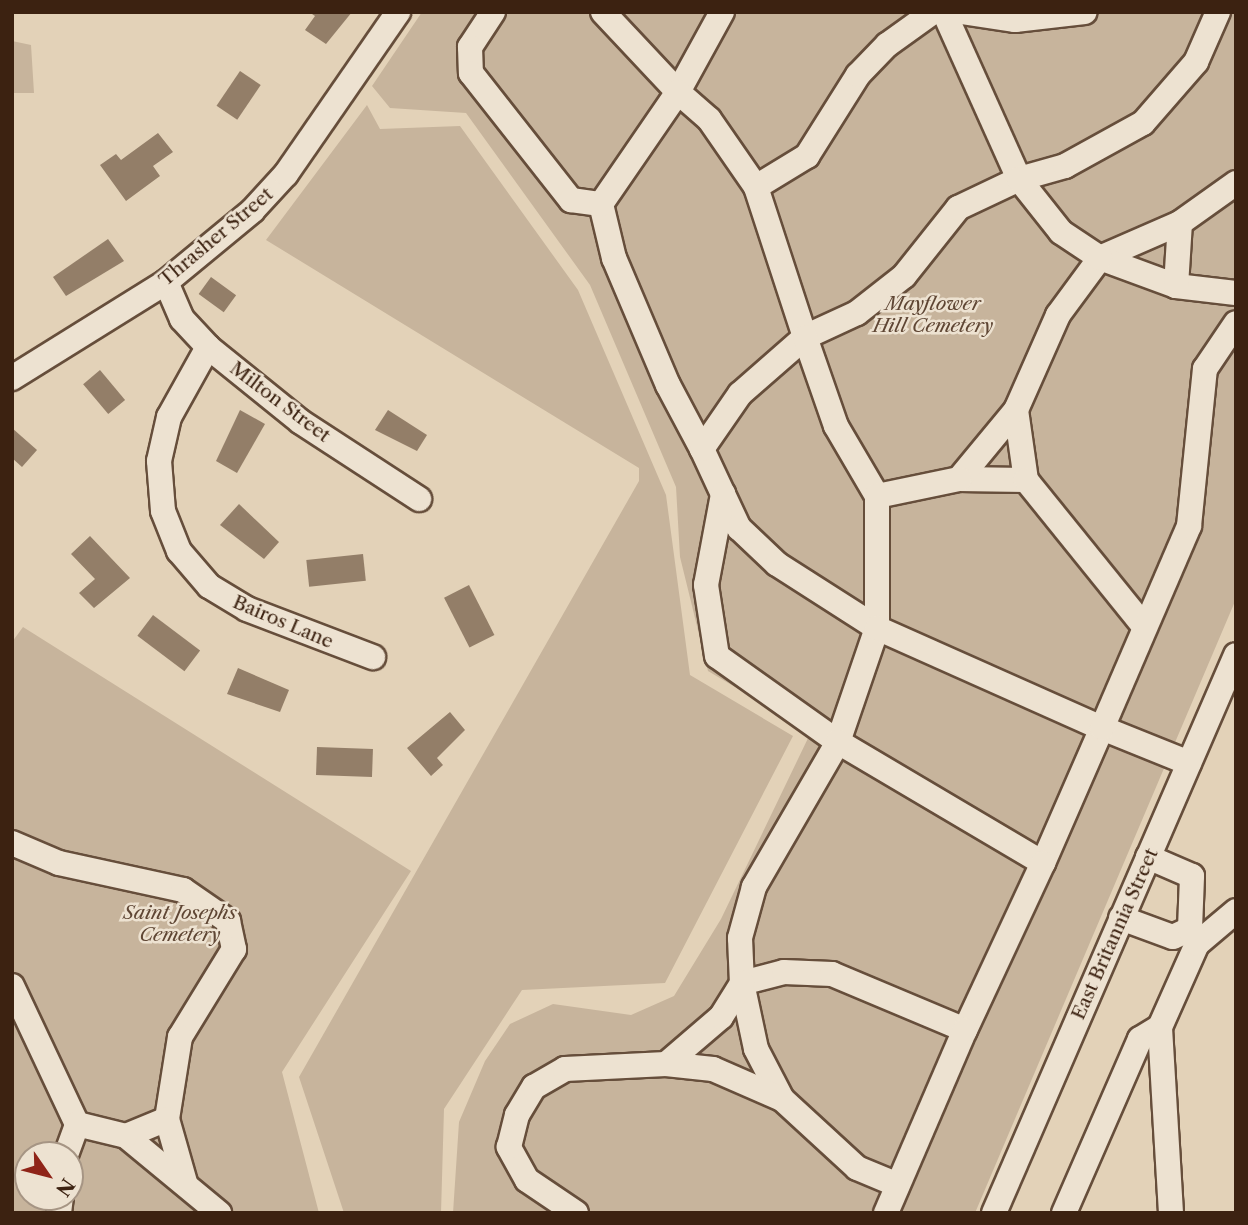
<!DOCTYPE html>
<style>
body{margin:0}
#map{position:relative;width:1248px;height:1225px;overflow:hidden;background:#e3d2b8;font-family:"Libre Caslon Text",serif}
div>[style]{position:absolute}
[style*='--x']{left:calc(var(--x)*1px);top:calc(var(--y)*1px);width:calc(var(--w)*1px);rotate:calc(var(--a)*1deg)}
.green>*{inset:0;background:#c7b49c}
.building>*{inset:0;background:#937e68;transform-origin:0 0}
.roads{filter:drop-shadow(2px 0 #664e3b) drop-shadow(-2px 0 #664e3b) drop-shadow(0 2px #664e3b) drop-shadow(0 -2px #664e3b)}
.minor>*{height:24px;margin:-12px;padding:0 12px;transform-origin:12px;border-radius:12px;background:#ede2d1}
span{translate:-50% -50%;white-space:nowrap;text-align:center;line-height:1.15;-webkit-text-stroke:5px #ede2d1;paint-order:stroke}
.street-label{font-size:19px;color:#3c2211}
.park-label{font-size:19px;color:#5f4634;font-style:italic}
.frame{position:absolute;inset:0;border:14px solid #3c2211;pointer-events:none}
.north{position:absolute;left:14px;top:1141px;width:70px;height:70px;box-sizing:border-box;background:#ede2d1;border:2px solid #a69584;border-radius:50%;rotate:125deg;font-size:19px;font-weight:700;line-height:28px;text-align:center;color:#3c2211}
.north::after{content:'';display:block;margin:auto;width:24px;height:32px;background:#8f2418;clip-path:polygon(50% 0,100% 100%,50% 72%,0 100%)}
</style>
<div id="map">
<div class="green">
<div style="clip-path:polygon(422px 12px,1236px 12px,1236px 599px,975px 1213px,453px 1213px,459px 1122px,485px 1061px,510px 1024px,553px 1004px,631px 1015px,674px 996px,721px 919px,811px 732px,708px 671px,680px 557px,676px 487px,590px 285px,466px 113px,390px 108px,372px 86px)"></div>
<div style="clip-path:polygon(12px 41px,31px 45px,34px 93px,12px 93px)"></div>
<div style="clip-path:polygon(367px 105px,380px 129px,460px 126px,578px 290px,666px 495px,690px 675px,793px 736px,665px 983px,522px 990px,444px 1109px,441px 1213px,344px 1213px,299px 1077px,639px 481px,639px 468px,266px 240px)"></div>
<div style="clip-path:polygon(evenodd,23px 627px,411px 871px,282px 1072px,319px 1213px,12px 1213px,12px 642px,23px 627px,28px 1155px,70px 1155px,70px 1197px,28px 1197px,28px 1155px)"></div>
</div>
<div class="building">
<div style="clip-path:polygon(309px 12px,352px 12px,326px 44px,305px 30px,315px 16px)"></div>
<div style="left:240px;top:71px;width:25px;height:42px;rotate:34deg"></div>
<div style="clip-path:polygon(158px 133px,173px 152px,153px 166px,160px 176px,126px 201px,100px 165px,116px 154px,121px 160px)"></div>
<div style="clip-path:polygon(108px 239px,124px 261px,66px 296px,53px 277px)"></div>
<div style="left:211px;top:277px;width:31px;height:21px;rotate:36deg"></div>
<div style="left:100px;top:370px;width:39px;height:22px;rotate:50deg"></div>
<div style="clip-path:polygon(240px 410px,265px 424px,237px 473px,216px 461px)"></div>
<div style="clip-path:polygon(388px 410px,427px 435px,417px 451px,375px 430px)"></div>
<div style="clip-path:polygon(12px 428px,37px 450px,22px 467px,12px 458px)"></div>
<div style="clip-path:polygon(239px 504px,279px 542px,264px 559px,220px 525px)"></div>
<div style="clip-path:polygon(90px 536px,130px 578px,94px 608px,79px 593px,95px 579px,71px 554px)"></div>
<div style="left:363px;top:554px;width:27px;height:57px;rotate:84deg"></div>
<div style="left:469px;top:585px;width:56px;height:28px;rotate:63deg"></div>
<div style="left:153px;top:615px;width:59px;height:26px;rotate:37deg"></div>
<div style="clip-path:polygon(238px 668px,289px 690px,280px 712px,227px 694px)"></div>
<div style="clip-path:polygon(450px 712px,465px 730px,437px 758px,443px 765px,431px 776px,407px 748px)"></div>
<div style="left:317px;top:747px;width:56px;height:28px;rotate:2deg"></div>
</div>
<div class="roads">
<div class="minor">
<div style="--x:493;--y:12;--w:42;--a:123.3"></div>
<div style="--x:470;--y:47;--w:26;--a:88"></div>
<div style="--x:471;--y:73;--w:162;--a:51.8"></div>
<div style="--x:571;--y:200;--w:30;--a:8"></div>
<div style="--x:601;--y:204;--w:56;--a:76.5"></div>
<div style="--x:614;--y:258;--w:138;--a:67"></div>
<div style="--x:668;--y:385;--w:72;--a:62"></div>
<div style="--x:702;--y:449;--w:50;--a:65"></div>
<div style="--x:723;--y:494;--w:38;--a:65"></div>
<div style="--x:739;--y:528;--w:52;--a:43.5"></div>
<div style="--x:777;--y:564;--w:119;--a:32.6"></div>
<div style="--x:877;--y:628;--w:120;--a:108.9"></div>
<div style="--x:838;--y:742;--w:148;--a:-144.6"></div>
<div style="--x:717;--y:656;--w:72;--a:-98.8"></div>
<div style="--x:706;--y:585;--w:93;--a:-79.4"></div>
<div style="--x:603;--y:12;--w:110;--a:46.8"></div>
<div style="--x:678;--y:92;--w:91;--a:-61.2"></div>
<div style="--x:961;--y:12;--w:55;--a:8.4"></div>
<div style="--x:1015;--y:20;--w:70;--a:-6.5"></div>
<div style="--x:1236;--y:183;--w:69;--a:144.5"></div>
<div style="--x:1180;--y:223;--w:87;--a:156.4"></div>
<div style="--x:1100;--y:258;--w:81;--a:20.2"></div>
<div style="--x:1176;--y:286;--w:60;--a:6.7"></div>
<div style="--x:756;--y:187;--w:60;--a:-31.3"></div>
<div style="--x:807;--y:156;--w:96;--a:-57.8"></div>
<div style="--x:858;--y:75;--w:42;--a:-46"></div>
<div style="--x:887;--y:45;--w:57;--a:-35.7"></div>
<div style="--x:601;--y:204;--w:136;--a:-55.5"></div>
<div style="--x:678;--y:92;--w:41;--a:41.1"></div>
<div style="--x:709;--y:119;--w:83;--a:55.3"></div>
<div style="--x:756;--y:187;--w:158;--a:71.9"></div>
<div style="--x:805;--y:337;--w:57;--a:-24.8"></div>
<div style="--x:857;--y:313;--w:60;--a:-38.2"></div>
<div style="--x:904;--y:276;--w:87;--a:-51.5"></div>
<div style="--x:958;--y:208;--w:68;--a:-25.4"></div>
<div style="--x:1019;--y:179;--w:183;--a:-114.2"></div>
<div style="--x:166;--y:282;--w:40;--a:66.6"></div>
<div style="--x:182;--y:319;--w:38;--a:47"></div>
<div style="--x:208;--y:347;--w:119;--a:38.9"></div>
<div style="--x:301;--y:422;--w:141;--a:33.1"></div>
<div style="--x:1176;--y:286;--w:63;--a:-86.4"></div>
<div style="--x:208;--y:347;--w:80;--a:119.1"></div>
<div style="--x:169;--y:417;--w:45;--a:102.8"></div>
<div style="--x:159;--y:461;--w:50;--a:85.4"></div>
<div style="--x:163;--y:511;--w:43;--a:68.2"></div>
<div style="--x:179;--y:551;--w:46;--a:49.4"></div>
<div style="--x:209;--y:586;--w:44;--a:31.2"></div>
<div style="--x:247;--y:609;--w:135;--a:20.9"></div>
<div style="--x:12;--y:378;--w:181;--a:-31.9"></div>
<div style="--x:166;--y:282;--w:112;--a:-39.5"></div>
<div style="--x:252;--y:211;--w:50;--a:-47.4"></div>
<div style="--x:286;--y:174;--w:197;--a:-55.3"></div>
<div style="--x:1016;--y:410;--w:71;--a:81.9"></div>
<div style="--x:1026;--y:480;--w:67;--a:-179.1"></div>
<div style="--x:959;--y:479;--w:89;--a:-50.4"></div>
<div style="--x:1016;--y:410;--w:104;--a:-66.1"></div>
<div style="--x:1058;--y:315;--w:71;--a:-53.6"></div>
<div style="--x:1100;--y:258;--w:47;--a:-146.3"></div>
<div style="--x:1061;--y:232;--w:68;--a:-128.4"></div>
<div style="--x:1019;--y:179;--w:48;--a:-15.8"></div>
<div style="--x:1065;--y:166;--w:89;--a:-28.9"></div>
<div style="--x:1143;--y:123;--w:81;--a:-49"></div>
<div style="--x:1196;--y:62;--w:55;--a:-66.3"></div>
<div style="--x:702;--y:449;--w:67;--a:-55.4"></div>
<div style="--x:740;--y:394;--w:86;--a:-41.2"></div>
<div style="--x:805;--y:337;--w:94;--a:70.8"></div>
<div style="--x:836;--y:426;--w:81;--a:59.6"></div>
<div style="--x:877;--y:496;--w:84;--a:-11.7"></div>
<div style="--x:1026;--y:480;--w:188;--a:51.1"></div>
<div style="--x:877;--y:496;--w:132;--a:90"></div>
<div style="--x:877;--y:628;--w:246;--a:24"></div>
<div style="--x:1102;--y:728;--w:147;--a:113.6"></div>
<div style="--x:1043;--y:863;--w:238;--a:-149.4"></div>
<div style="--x:838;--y:742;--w:168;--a:120.1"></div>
<div style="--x:754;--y:887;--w:53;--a:105.4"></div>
<div style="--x:740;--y:938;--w:45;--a:87.5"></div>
<div style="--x:742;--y:983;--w:43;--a:-14.7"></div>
<div style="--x:784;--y:972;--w:48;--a:2.4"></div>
<div style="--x:832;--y:974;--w:144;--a:22.8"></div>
<div style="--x:965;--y:1030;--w:184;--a:-65"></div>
<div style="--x:1189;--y:763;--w:94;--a:-158.1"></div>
<div style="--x:1102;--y:728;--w:220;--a:-66.7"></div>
<div style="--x:1189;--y:526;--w:158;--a:-84.2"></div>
<div style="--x:1205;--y:369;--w:55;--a:-56"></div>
<div style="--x:12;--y:843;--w:51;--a:23.1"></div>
<div style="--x:59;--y:863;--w:127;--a:12.3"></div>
<div style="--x:183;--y:890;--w:55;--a:34.6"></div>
<div style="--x:228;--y:921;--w:29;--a:78"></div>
<div style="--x:234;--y:949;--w:103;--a:121.5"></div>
<div style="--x:180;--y:1037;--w:83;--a:99"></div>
<div style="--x:167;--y:1119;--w:44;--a:157.5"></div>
<div style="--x:126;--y:1136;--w:121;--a:39.6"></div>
<div style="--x:1121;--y:918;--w:55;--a:20.1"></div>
<div style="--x:1173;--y:937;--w:19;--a:-25"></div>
<div style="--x:1190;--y:929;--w:53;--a:-87.8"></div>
<div style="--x:1192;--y:876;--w:48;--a:-156.6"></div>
<div style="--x:1197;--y:944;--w:51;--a:-40.2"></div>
<div style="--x:742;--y:983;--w:67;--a:78"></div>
<div style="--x:756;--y:1049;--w:56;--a:62.5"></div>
<div style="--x:782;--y:1099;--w:102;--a:42.6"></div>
<div style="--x:857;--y:1168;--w:44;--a:22.5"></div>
<div style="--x:12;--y:986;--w:153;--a:64.8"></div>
<div style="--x:666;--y:1064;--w:47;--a:6.1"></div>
<div style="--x:713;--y:1069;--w:75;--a:23.5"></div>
<div style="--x:167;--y:1119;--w:66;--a:74.1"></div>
<div style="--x:66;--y:1155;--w:33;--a:-70"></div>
<div style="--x:77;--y:1124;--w:50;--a:13.8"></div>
<div style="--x:59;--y:1213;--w:16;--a:-83"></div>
<div style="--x:576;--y:1213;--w:59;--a:-146"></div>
<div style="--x:527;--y:1180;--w:38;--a:-119"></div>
<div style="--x:509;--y:1147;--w:33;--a:-76"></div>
<div style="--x:517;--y:1115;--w:33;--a:-59"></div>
<div style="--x:534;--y:1087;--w:36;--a:-30"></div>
<div style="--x:565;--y:1069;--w:101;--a:-2.8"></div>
<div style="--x:666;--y:1064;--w:72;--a:-40.5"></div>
<div style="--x:721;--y:1017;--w:40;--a:-58"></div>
<div style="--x:886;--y:1213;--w:199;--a:-66.7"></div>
<div style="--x:994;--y:1213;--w:608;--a:-66.55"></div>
<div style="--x:1064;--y:1213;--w:190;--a:-66.4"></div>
<div style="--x:1140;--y:1039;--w:23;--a:-31"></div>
<div style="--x:1171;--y:1213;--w:186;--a:-93.4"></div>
<div style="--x:1160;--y:1027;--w:91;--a:-66"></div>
<div style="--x:1197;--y:944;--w:17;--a:-115"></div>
</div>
</div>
<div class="street-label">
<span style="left:216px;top:237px;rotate:-40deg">Thrasher Street</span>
<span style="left:280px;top:402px;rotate:37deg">Milton Street</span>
<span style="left:283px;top:622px;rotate:23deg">Bairos Lane</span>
<span style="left:1115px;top:934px;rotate:-66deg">East Britannia Street</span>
</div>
<div class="park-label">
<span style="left:933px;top:315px">Mayflower<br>Hill Cemetery</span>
<span style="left:180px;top:924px">Saint Josephs<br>Cemetery</span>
</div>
<div class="frame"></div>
<div class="north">N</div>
</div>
